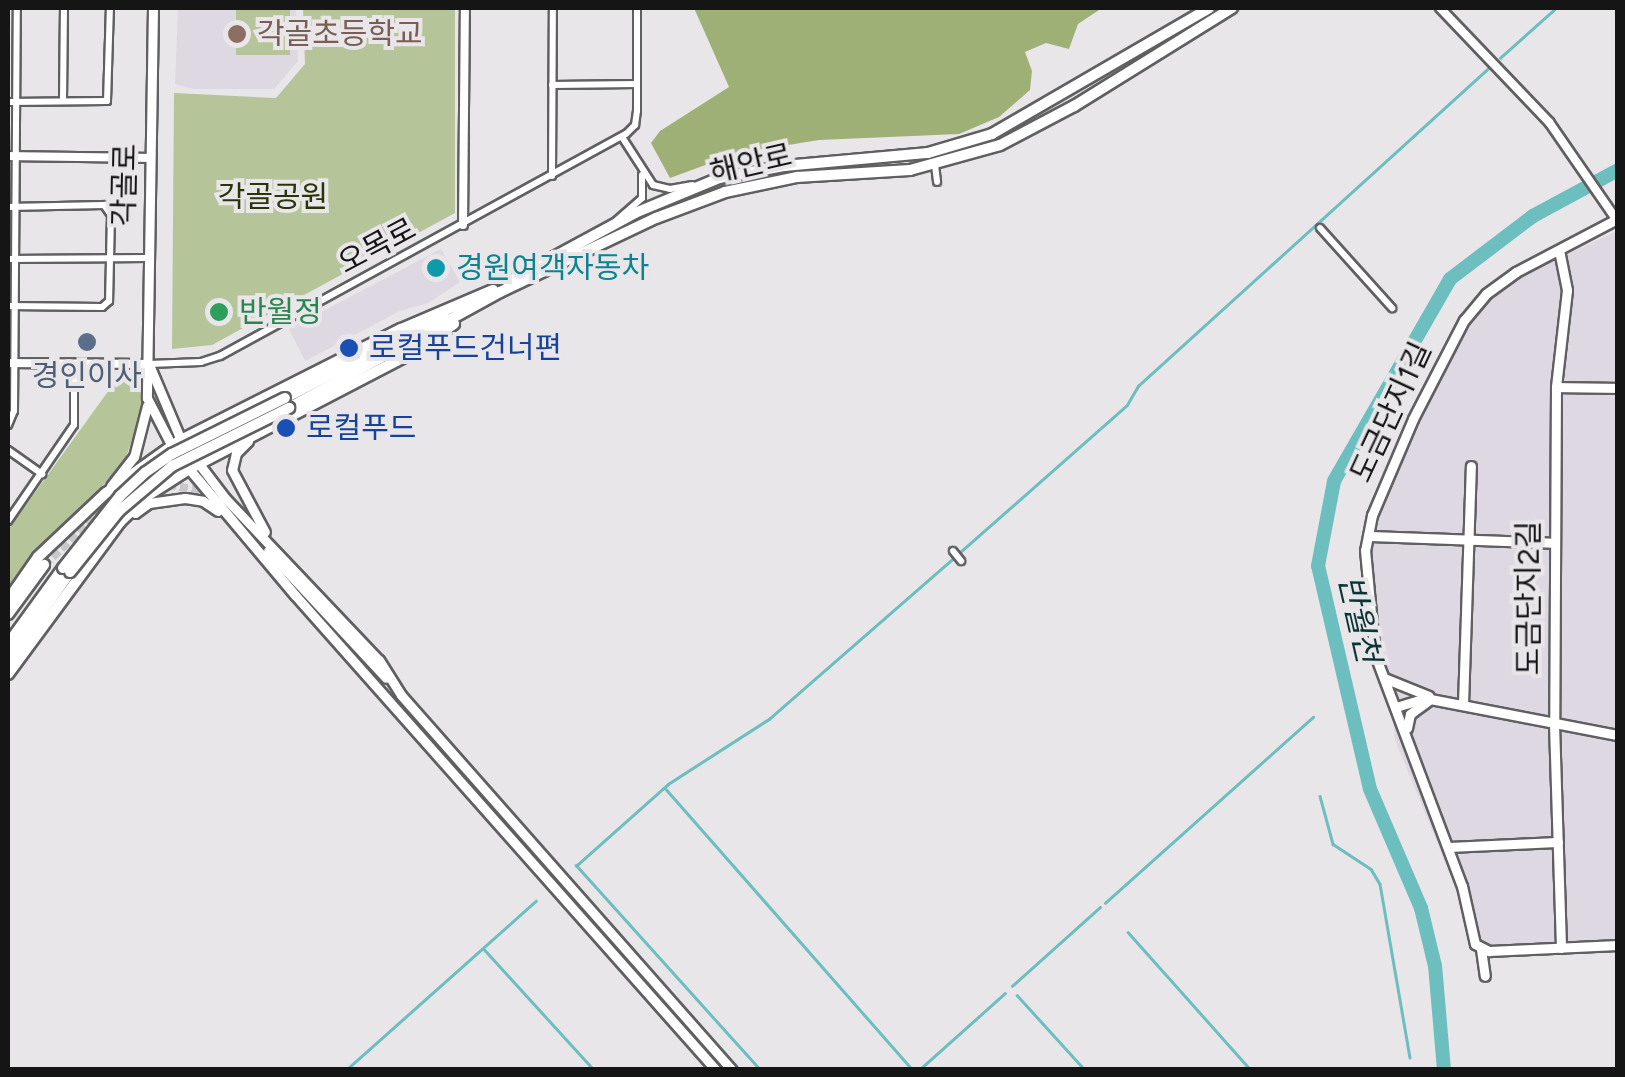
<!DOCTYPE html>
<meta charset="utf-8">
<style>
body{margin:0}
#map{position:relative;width:1625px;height:1077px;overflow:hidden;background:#e8e6e9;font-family:Figtree,"Noto Sans KR",sans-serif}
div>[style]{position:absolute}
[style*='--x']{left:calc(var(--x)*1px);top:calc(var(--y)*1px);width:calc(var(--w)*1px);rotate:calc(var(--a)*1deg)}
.built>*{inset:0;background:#ded8e2}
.green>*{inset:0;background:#b6c49a;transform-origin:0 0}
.forest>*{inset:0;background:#9fb077}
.stream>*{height:2.5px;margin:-1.25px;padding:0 1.25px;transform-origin:1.25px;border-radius:1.25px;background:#6cbebf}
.river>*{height:14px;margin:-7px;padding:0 7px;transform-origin:7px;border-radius:7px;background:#6cbebf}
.tertiary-tunnel>*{height:8px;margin-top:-4px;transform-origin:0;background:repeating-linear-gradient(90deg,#c8c7c9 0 8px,transparent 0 12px)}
.roads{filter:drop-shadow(2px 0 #605f61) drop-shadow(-2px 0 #605f61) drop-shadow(0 2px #605f61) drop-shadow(0 -2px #605f61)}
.minor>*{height:6px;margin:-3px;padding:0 3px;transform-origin:3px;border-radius:3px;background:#fff}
.tertiary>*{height:8px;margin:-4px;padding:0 4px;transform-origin:4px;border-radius:4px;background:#fff}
.secondary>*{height:9px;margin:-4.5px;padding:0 4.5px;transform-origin:4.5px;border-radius:4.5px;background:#fff}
.primary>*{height:10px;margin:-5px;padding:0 5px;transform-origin:5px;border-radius:5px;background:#fff}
.bridges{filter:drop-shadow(2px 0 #605f61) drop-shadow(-2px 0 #605f61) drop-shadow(0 2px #605f61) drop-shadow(0 -2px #605f61)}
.primary-bridge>*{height:10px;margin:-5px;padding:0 5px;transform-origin:5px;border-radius:5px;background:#fff}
.dots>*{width:28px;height:28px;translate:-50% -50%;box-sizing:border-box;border:5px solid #e8e6e9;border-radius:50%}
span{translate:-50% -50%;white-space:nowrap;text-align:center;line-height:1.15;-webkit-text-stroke:8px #e8e6e9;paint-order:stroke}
.education-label{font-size:30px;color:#785e54}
.left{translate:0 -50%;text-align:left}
.street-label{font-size:30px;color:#161516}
.park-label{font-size:30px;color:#293407}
.culture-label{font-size:30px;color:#0d838f}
.leisure-label{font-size:30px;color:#27864d}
.transit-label{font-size:30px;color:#164399}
.service-label{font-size:30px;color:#4e5e75}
.water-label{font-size:32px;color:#0b3435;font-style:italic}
.frame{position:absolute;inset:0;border:10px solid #161516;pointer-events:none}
</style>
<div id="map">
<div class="built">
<div style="clip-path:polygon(178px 8px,296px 8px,298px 61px,274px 89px,194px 89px,175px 84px)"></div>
<div style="clip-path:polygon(1617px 231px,1617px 945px,1481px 949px,1395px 740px,1390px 692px,1373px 641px,1373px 548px,1381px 510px,1436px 381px,1468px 325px,1499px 292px,1523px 275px)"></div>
<div style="clip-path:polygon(441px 249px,460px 282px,428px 303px,400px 311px,305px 361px,289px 329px)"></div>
</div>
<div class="green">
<div style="left:236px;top:8px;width:54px;height:47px"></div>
<div style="clip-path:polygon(303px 8px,455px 8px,455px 213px,212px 345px,172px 349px,174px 93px,276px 98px,305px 64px)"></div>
<div style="clip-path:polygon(122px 372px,140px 384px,142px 411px,125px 460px,8px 593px,8px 530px)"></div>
</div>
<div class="forest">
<div style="clip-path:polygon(694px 8px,1102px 8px,1078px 24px,1069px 49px,1046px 43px,1025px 52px,1032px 71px,1030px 90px,999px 117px,959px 134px,819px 140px,738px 153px,670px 178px,651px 143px,660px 131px,729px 87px)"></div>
</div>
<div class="stream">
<div style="--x:1500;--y:58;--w:75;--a:-41.8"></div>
<div style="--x:666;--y:789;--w:374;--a:48.7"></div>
<div style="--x:1320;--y:796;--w:50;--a:74.8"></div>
<div style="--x:1333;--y:844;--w:45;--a:33.3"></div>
<div style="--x:1371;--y:869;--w:17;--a:59"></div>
<div style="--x:1380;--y:884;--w:176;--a:80.2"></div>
<div style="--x:1105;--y:903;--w:279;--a:-41.8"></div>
<div style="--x:1128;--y:932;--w:185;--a:48.3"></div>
<div style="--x:484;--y:949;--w:164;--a:47.7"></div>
<div style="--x:1012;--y:986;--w:118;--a:-41.9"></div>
<div style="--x:1017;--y:995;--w:101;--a:47.8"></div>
<div style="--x:346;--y:1070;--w:254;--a:-41.7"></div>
<div style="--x:760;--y:1070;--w:275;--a:-132"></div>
<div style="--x:576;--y:866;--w:123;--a:-41.7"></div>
<div style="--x:668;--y:784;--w:120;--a:-32.8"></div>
<div style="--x:769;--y:719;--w:251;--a:-41.1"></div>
<div style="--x:958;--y:554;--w:225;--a:-41.4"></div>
<div style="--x:1127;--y:405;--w:22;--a:-60"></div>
<div style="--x:1138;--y:386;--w:474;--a:-42.2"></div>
<div style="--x:919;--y:1070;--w:115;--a:-41.8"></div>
</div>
<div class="river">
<div style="--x:1444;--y:1070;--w:104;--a:-94.9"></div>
<div style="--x:1435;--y:966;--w:60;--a:-103.6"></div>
<div style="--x:1421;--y:908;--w:129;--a:-113.2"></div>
<div style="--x:1370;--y:789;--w:229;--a:-103.1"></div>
<div style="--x:1318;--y:566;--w:86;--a:-79.3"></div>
<div style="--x:1334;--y:481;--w:233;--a:-60.1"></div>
<div style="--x:1450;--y:279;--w:104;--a:-37.2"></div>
<div style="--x:1533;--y:216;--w:97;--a:-28.4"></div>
</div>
<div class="tertiary-tunnel">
<div style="--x:168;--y:485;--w:41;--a:9.9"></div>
<div style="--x:219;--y:501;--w:70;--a:45.6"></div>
<div style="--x:44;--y:565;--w:88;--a:-42.7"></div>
</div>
<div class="roads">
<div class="minor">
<div style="--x:552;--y:85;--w:85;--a:-0.7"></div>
<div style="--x:63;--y:101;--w:93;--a:-89.4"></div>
<div style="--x:8;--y:102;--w:99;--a:-0.6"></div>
<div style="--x:107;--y:101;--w:93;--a:-88.2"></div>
<div style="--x:622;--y:137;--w:57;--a:57.1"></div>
<div style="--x:653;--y:185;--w:17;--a:13"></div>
<div style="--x:670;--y:189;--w:23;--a:-10"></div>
<div style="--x:935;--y:165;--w:17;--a:83"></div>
<div style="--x:552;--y:176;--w:168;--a:-89.7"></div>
<div style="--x:8;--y:207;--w:96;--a:-1.2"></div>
<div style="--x:104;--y:205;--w:12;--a:55"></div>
<div style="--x:111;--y:215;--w:86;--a:91.3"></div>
<div style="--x:109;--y:301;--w:9;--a:139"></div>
<div style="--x:102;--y:307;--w:94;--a:-179.4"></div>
<div style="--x:617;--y:220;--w:33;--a:-41"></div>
<div style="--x:642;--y:198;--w:23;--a:-90"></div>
<div style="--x:1320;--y:228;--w:108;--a:48"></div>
<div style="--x:8;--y:259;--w:141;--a:-0.4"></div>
<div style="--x:149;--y:364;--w:52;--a:-2.2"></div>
<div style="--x:201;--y:362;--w:20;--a:-18"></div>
<div style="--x:220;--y:356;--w:463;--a:-28.7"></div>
<div style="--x:626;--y:134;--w:13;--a:-45"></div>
<div style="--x:635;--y:125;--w:14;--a:-82"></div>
<div style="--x:637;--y:111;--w:103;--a:-90"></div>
<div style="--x:8;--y:425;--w:15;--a:-67"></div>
<div style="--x:14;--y:411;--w:403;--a:-89.6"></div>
<div style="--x:8;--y:450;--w:42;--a:35.2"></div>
<div style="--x:8;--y:521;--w:116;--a:-55.5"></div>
<div style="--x:74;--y:425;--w:62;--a:-90"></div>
<div style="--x:953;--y:551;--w:13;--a:51"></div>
</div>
<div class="tertiary">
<div style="--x:1440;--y:8;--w:158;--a:46.3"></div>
<div style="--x:1549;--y:122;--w:121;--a:55.4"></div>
<div style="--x:8;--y:156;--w:142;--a:0.8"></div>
<div style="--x:463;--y:225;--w:217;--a:-89.5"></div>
<div style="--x:8;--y:363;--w:141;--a:0.4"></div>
</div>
<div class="secondary">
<div style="--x:153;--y:8;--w:390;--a:90.9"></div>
<div style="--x:147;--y:398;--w:61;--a:62.6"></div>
<div style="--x:1615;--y:220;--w:112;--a:152.3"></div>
<div style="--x:1516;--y:272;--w:37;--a:144"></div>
<div style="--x:1486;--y:294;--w:34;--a:130"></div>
<div style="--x:1464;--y:320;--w:111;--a:117.3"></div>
<div style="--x:1413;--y:419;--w:104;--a:113.1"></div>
<div style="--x:1372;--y:515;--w:36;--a:101"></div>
<div style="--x:1365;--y:550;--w:105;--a:84.6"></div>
<div style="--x:1375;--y:655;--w:247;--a:69.4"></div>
<div style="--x:1462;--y:886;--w:59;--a:77.4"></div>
<div style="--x:1475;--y:944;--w:16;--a:27"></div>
<div style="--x:1489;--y:951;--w:129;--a:-2.7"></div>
<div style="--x:1559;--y:250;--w:41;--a:78.7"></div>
<div style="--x:1567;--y:290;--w:98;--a:96.5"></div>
<div style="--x:1556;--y:387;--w:337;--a:90.3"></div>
<div style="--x:1554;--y:724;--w:224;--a:88.2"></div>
<div style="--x:150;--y:367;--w:85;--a:67.1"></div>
<div style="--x:1556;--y:387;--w:62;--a:0.9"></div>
<div style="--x:248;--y:441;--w:17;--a:135"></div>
<div style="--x:236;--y:453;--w:17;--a:103"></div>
<div style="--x:232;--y:470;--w:70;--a:62"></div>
<div style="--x:196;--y:460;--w:48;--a:52.7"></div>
<div style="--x:225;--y:498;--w:224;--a:46.5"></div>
<div style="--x:379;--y:660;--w:41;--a:57.8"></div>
<div style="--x:401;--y:695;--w:500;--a:48.57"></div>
<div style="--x:185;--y:464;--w:171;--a:50"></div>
<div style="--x:295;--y:595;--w:635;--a:48.45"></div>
<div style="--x:111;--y:486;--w:37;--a:-52"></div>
<div style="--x:134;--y:457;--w:53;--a:-75.7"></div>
<div style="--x:135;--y:513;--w:17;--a:-36"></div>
<div style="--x:149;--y:503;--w:36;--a:-8"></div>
<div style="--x:185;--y:498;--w:18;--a:9"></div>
<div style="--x:203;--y:501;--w:18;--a:34"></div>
<div style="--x:1368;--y:536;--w:187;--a:2.1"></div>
<div style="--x:268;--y:551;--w:173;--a:47.1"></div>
<div style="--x:1384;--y:678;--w:48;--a:21.8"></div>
<div style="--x:1463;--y:704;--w:238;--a:-88.1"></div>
<div style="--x:1396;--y:707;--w:30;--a:-17"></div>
<div style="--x:1425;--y:698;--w:197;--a:10.9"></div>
<div style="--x:1407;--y:728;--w:14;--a:-78"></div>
<div style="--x:1410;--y:714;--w:24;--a:-36"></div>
<div style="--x:1448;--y:847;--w:110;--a:-2.6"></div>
<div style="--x:1481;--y:949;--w:27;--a:82"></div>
</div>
<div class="primary">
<div style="--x:508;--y:282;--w:145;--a:-28.5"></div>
<div style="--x:635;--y:213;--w:91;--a:-22.6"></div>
<div style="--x:719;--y:178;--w:66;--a:-10.5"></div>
<div style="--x:784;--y:166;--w:145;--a:-5.2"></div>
<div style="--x:928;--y:153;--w:67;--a:-16.5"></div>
<div style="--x:992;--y:134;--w:251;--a:-30.1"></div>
<div style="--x:285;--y:398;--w:179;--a:-27.6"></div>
<div style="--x:289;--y:408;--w:241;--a:-28.8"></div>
<div style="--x:500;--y:292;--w:173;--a:-25.4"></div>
<div style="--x:656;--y:218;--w:74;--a:-20.6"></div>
<div style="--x:725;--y:192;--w:74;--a:-11.8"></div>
<div style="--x:797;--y:177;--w:113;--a:-3.5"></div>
<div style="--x:910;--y:170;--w:93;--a:-15.5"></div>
<div style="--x:1000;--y:145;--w:84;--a:-27.8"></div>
<div style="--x:1074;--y:106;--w:186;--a:-31.8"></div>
<div style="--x:8;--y:600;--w:52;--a:-55.1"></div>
<div style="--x:38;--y:557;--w:93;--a:-43.3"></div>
<div style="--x:106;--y:493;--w:90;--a:-35.5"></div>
<div style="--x:179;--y:441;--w:249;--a:-26.8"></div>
<div style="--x:401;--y:329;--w:100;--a:-23"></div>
<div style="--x:8;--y:614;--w:61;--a:-53.7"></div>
<div style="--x:8;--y:644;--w:94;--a:-54.1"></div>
<div style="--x:8;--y:660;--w:108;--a:-54.8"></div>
<div style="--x:8;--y:674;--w:189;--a:-53.6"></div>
<div style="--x:120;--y:522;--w:37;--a:-44"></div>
<div style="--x:147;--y:496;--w:50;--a:-32.7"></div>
<div style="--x:189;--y:469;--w:254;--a:-27.5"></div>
<div style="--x:414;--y:352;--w:49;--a:-35"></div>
</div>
</div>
<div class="bridges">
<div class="primary-bridge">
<div style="--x:63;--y:568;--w:92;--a:-51.6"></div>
<div style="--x:120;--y:496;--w:35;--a:-43"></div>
<div style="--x:146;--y:472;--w:32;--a:-35"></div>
<div style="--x:172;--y:454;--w:126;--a:-26.4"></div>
<div style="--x:70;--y:572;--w:78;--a:-51.2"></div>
<div style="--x:119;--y:511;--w:70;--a:-40.3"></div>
<div style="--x:172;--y:466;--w:131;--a:-26.4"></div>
</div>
</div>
<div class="dots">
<div style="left:237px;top:34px;background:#8d6e63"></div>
<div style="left:436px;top:268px;background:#0f9aa8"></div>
<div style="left:219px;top:312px;background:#2e9e5b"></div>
<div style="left:87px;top:342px;background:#5c6f8a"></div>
<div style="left:349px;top:348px;background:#1a4fb4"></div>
<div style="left:286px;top:428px;background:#1a4fb4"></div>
</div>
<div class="education-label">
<span class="left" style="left:257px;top:34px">각골초등학교</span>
</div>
<div class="street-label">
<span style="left:751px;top:164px;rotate:-13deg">해안로</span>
<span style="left:125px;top:185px;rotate:-89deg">각골로</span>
<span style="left:377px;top:246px;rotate:-28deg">오목로</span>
<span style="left:1391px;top:412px;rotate:-65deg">도금단지1길</span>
<span style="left:1529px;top:598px;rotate:-90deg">도금단지2길</span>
</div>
<div class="park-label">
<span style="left:273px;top:197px">각골공원</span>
</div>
<div class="culture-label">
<span class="left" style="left:456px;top:268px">경원여객자동차</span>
</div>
<div class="leisure-label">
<span class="left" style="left:239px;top:312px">반월정</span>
</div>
<div class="transit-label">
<span class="left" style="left:369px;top:348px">로컬푸드건너편</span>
<span class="left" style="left:306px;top:428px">로컬푸드</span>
</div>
<div class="service-label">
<span style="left:87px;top:376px">경인이사</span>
</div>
<div class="water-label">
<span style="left:1359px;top:619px;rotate:77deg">반월천</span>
</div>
<div class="frame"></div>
</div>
